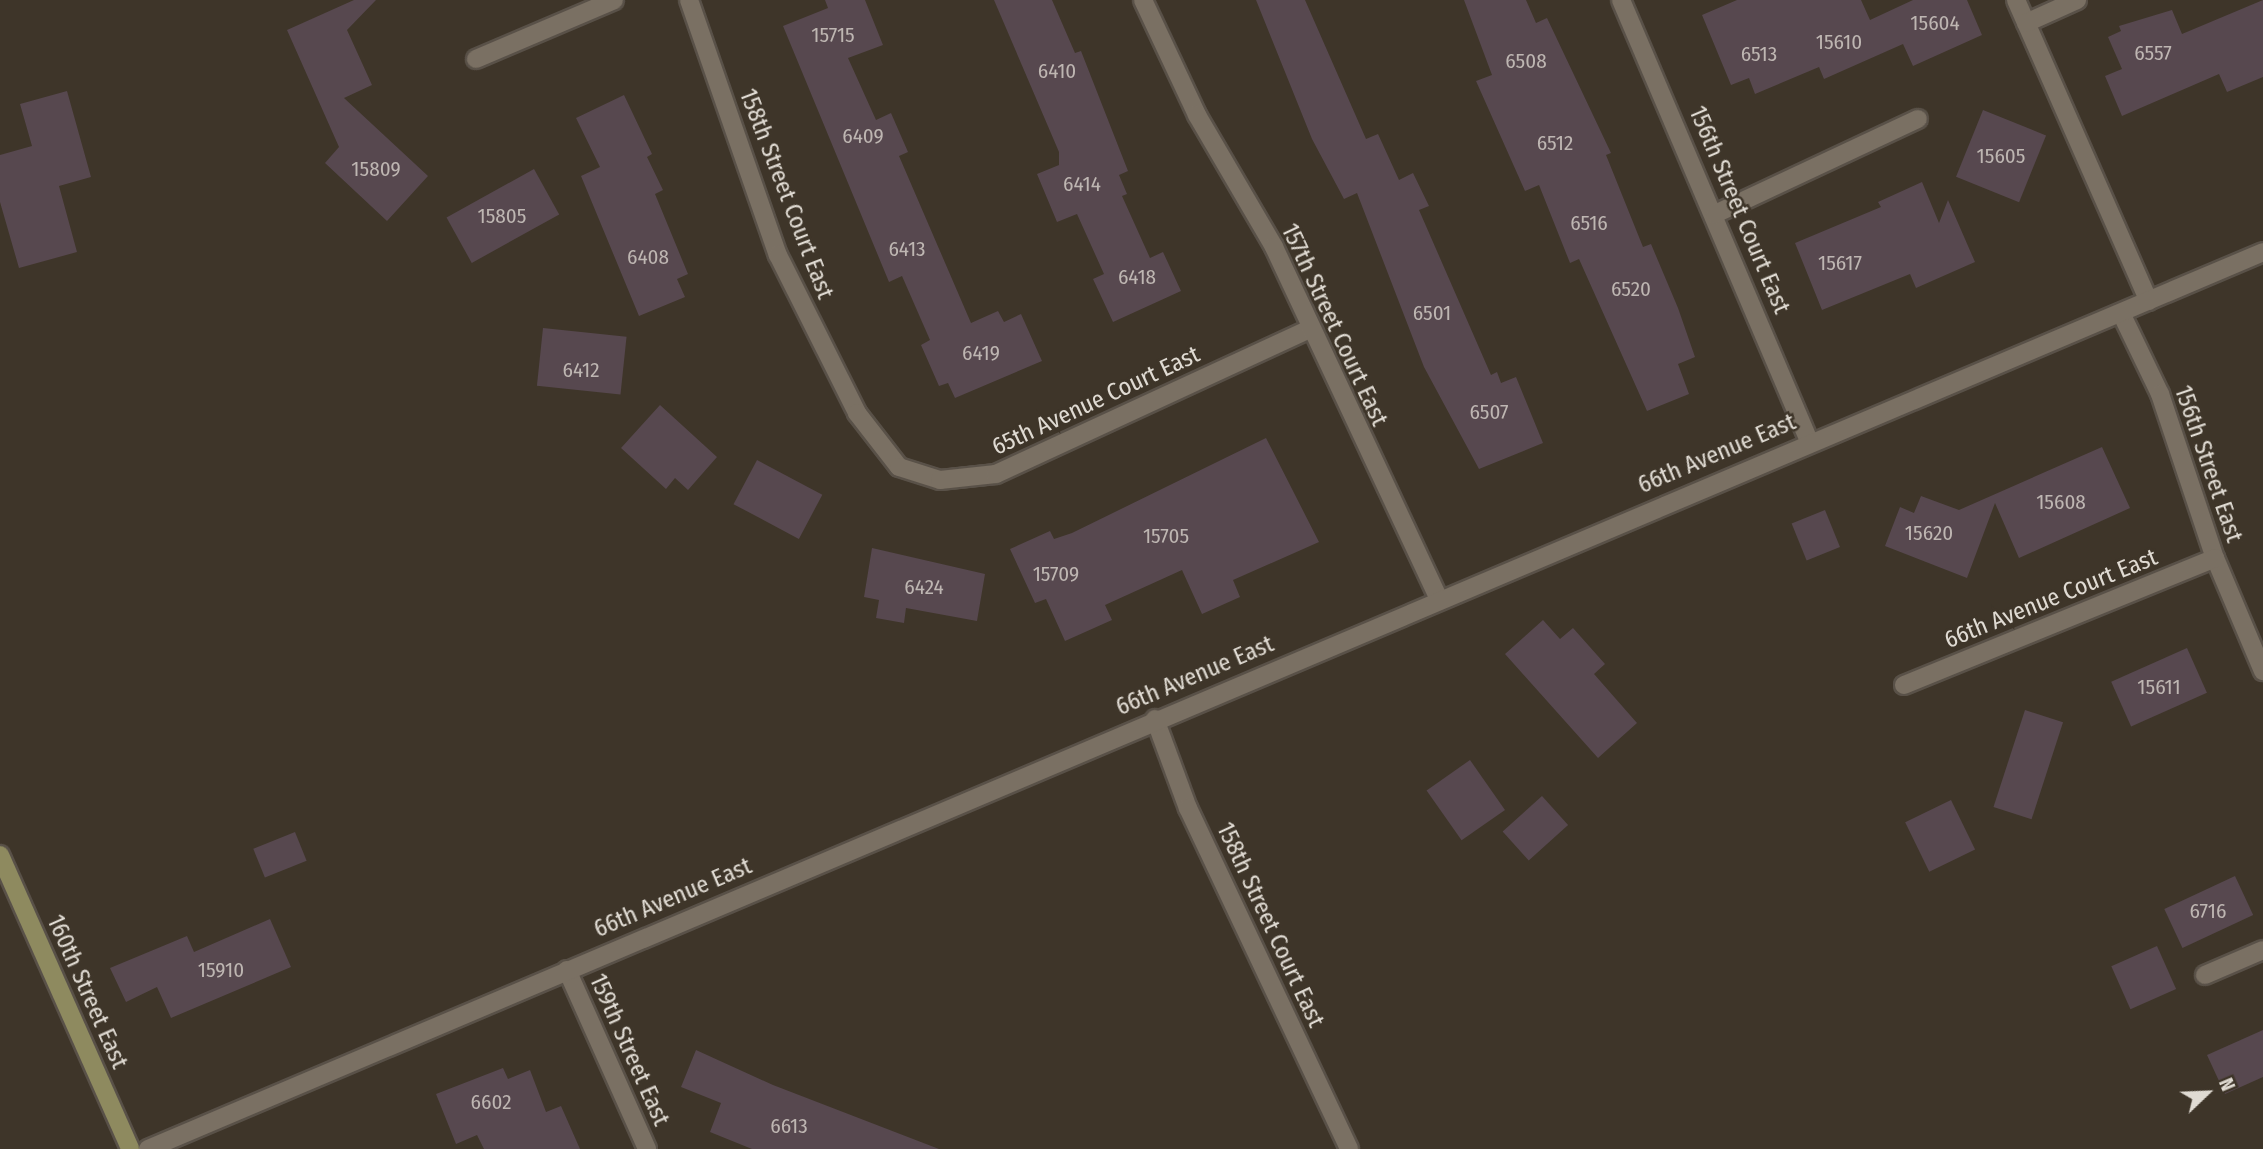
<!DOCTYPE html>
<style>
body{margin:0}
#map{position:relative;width:2263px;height:1149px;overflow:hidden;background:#3e3529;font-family:"Fira Sans Condensed",sans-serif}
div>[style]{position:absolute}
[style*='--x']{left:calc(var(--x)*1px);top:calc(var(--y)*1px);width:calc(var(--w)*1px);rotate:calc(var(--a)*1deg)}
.building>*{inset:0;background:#57484f;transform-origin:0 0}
.roads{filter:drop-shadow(2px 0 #595148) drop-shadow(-2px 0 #595148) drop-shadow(0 2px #595148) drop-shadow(0 -2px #595148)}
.lane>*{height:18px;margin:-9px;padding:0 9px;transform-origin:9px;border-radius:9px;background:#7a7063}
.street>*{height:18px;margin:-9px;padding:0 9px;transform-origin:9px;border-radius:9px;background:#7a7063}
.secondary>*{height:18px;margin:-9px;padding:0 9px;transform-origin:9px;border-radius:9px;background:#8e8a5f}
span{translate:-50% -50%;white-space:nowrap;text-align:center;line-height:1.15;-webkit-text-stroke:5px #3e3529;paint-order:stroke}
.number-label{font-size:21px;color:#beb6b2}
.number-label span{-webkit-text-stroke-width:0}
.street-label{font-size:24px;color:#e0dbd3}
.north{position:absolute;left:2172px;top:1058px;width:70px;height:70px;-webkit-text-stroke:5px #3e3529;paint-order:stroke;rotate:67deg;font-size:19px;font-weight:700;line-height:28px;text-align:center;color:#e0dbd3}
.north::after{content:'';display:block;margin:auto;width:24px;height:32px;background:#e0dbd3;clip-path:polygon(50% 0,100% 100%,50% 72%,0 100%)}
</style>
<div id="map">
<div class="building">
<div style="clip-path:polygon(354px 0,376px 0,347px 30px,372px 85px,344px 98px,428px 176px,387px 221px,325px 163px,339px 147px,287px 30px)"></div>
<div style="clip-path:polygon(825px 0,865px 0,883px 45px,848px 58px,876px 120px,891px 113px,908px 152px,899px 156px,971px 323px,998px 311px,1004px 322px,1021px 314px,1042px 361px,955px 398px,948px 383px,939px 386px,921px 345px,930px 340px,902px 276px,889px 282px,783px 26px,828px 8px)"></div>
<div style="clip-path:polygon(994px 0,1052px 0,1075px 53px,1081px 51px,1128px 171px,1119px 175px,1127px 194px,1122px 196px,1150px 258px,1163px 252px,1181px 291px,1113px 322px,1093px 279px,1104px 274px,1077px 214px,1057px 222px,1037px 174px,1059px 165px,1059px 152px)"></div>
<div style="clip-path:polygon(1256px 0,1305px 0,1366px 139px,1378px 134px,1399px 180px,1413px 173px,1429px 206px,1419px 210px,1491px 375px,1497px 372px,1501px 383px,1516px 377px,1543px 443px,1479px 469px,1424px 367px,1357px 193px,1344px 199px,1312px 139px)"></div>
<div style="clip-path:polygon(1464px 0,1526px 0,1536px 23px,1547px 18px,1611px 153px,1606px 155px,1643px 247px,1651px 244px,1678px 308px,1695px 357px,1678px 364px,1689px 394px,1647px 411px,1579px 259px,1570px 263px,1539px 185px,1525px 191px,1476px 81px,1492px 75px)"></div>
<div style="clip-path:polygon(1737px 0,1861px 0,1870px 20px,1913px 0,1967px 0,1982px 35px,1913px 66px,1903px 44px,1824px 79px,1819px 67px,1755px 94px,1749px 78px,1731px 85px,1702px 15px)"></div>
<div style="clip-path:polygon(2263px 0,2263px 77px,2227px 92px,2219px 74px,2122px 116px,2105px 76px,2122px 69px,2108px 37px,2121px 31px,2119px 26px,2172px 10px,2182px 34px)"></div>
<div style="clip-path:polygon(67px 91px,91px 177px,59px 186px,77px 252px,19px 268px,0 202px,0 155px,32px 146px,20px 104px)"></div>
<div style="clip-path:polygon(624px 95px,652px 154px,647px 157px,663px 190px,655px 194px,688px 274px,677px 279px,685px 297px,639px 316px,581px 176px,600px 167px,576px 118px)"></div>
<div style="left:1983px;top:110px;width:68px;height:72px;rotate:22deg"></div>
<div style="left:534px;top:169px;width:52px;height:100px;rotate:61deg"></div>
<div style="clip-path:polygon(1922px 182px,1939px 223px,1948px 200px,1975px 262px,1916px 288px,1910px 274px,1822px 310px,1795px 243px,1881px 207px,1878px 202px)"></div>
<div style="left:543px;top:328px;width:84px;height:58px;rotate:6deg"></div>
<div style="clip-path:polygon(660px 405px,717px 457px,688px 490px,675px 478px,666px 489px,621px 448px)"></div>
<div style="clip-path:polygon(1266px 438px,1319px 542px,1233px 580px,1240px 597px,1202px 614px,1182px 570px,1105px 605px,1112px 620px,1065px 641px,1046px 599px,1035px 603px,1010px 549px,1050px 531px,1054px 539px,1072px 533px)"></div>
<div style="clip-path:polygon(2102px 447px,2130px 508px,2019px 558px,1995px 503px,1967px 578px,1885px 546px,1900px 507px,1914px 513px,1921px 496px,1959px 510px)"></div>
<div style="left:757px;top:460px;width:74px;height:50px;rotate:28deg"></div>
<div style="left:1825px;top:510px;width:40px;height:36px;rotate:68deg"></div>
<div style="clip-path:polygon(872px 548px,985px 574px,977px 621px,906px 608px,904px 623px,876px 618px,879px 600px,864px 597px)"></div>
<div style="clip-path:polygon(1543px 620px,1560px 639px,1573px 628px,1605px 664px,1594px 674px,1637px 723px,1598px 758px,1505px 654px)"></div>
<div style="left:2187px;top:648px;width:49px;height:83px;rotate:66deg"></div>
<div style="left:2025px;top:710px;width:40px;height:102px;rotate:18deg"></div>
<div style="left:1470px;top:760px;width:61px;height:53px;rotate:55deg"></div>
<div style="left:1542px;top:796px;width:39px;height:53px;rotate:48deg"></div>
<div style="left:1951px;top:800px;width:55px;height:51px;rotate:64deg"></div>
<div style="left:295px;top:832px;width:31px;height:45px;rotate:68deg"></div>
<div style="left:2235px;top:876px;width:43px;height:78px;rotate:65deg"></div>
<div style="clip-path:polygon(270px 919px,291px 967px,171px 1018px,157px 987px,126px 1002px,110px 968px,187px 936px,194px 952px)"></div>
<div style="left:2157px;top:946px;width:47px;height:50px;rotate:66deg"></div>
<div style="clip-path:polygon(2263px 1030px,2263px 1077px,2225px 1094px,2207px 1055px)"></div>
<div style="clip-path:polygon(696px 1050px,773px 1085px,939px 1149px,752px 1149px,710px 1132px,721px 1103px,681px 1087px)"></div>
<div style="clip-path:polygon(503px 1068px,508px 1079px,530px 1070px,546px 1112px,561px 1106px,580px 1149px,484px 1149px,477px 1135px,456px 1144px,436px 1094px)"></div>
</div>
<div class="roads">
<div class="lane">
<div style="--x:2205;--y:975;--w:63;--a:-23.3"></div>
</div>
<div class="street">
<div style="--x:689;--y:0;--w:270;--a:70.8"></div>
<div style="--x:778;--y:255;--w:177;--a:63.4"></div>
<div style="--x:857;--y:413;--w:68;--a:52.1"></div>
<div style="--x:899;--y:467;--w:43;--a:17.6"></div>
<div style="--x:940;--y:480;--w:56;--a:-6.1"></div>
<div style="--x:996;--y:474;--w:344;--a:-24.8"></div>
<div style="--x:1143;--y:0;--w:127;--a:64.8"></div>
<div style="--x:1197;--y:115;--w:153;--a:59.7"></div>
<div style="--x:1274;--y:247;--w:389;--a:64.9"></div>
<div style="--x:1621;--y:0;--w:479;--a:66.9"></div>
<div style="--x:2016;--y:0;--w:329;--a:66.2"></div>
<div style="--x:2026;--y:23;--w:56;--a:-24.3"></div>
<div style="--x:476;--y:59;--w:150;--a:-23.1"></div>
<div style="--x:1715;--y:214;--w:224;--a:-25.1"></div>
<div style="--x:2121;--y:313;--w:90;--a:64.3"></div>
<div style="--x:2160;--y:394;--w:173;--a:71.5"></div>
<div style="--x:2215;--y:558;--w:123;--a:67"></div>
<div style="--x:1904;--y:685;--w:336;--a:-22.2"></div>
<div style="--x:1155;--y:719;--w:95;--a:69.7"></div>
<div style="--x:1188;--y:808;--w:377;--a:64.7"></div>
<div style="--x:567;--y:970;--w:196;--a:65.9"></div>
<div style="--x:148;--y:1149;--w:2297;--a:-22.98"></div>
</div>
<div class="secondary">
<div style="--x:0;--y:855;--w:321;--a:66.1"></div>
</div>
</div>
<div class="number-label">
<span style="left:1935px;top:23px">15604</span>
<span style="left:833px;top:35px">15715</span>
<span style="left:1839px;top:42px">15610</span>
<span style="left:2153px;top:53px">6557</span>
<span style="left:1759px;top:54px">6513</span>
<span style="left:1526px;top:61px">6508</span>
<span style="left:1057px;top:71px">6410</span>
<span style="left:863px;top:136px">6409</span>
<span style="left:1555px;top:143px">6512</span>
<span style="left:2001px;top:156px">15605</span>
<span style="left:376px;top:169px">15809</span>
<span style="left:1082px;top:184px">6414</span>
<span style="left:502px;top:216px">15805</span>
<span style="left:1589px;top:223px">6516</span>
<span style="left:907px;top:249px">6413</span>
<span style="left:648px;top:257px">6408</span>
<span style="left:1840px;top:263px">15617</span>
<span style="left:1137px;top:277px">6418</span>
<span style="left:1631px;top:289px">6520</span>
<span style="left:1432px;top:313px">6501</span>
<span style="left:981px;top:353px">6419</span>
<span style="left:581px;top:370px">6412</span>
<span style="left:1489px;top:412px">6507</span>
<span style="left:2061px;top:502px">15608</span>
<span style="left:1929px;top:533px">15620</span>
<span style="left:1166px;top:536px">15705</span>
<span style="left:1056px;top:574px">15709</span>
<span style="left:924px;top:587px">6424</span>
<span style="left:2159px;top:687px">15611</span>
<span style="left:2208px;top:911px">6716</span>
<span style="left:221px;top:970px">15910</span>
<span style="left:491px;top:1102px">6602</span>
<span style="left:789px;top:1126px">6613</span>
</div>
<div class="street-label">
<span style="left:786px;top:194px;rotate:69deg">158th Street Court East</span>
<span style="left:1739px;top:210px;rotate:67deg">156th Street Court East</span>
<span style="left:1334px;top:325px;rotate:65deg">157th Street Court East</span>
<span style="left:1096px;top:401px;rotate:-25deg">65th Avenue Court East</span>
<span style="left:1717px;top:454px;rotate:-23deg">66th Avenue East</span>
<span style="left:2208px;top:464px;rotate:71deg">156th Street East</span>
<span style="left:2051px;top:599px;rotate:-22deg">66th Avenue Court East</span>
<span style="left:1195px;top:676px;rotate:-23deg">66th Avenue East</span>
<span style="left:673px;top:898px;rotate:-23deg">66th Avenue East</span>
<span style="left:1270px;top:925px;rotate:65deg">158th Street Court East</span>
<span style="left:87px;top:992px;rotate:66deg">160th Street East</span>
<span style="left:629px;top:1050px;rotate:66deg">159th Street East</span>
</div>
<div class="north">N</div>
</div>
